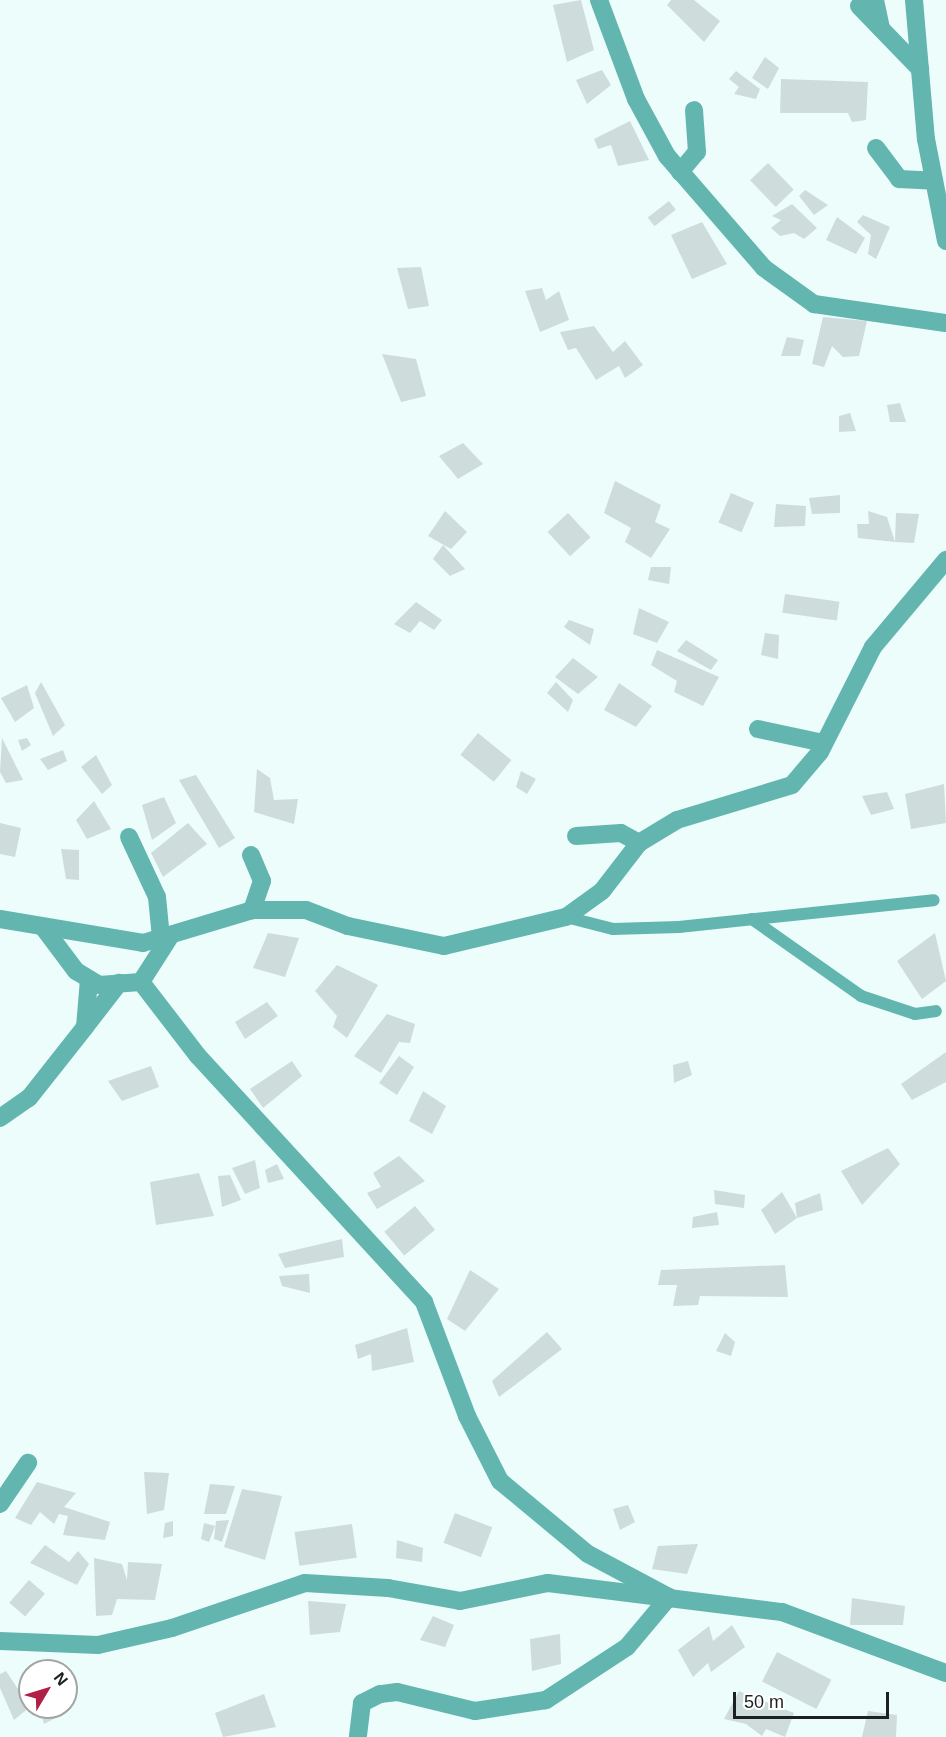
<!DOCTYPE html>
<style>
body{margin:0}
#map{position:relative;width:946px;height:1737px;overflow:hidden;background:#edfdfb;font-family:Arial,sans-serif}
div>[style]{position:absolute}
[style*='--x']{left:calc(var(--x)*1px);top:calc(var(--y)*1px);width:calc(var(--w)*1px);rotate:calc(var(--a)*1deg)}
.building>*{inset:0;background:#cedddb;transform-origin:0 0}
.lane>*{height:12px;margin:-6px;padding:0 6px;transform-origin:6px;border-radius:6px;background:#63b6b0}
.street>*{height:18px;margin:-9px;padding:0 9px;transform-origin:9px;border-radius:9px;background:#63b6b0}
span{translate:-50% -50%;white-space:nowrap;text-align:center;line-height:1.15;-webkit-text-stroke:4.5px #fff;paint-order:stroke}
.north{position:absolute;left:18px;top:1659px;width:60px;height:60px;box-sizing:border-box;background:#fff;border:2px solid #a4a6a6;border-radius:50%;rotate:52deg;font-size:16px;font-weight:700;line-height:24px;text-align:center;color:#1b2120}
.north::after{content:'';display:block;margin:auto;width:21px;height:27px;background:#b11e46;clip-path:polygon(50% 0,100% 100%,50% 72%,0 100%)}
.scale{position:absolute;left:733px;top:1692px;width:156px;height:27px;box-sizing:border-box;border:3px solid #1b2120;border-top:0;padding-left:8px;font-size:18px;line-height:21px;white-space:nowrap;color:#1b2120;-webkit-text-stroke:4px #fff;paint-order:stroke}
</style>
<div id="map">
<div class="building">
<div style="clip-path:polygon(581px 0,594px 50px,567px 62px,553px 5px)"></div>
<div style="clip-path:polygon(671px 0,694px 0,720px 21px,704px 42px,667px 5px)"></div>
<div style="clip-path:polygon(765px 57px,779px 68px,768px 89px,752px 78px)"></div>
<div style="clip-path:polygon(602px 70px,611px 85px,587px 104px,576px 80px)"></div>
<div style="clip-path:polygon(736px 71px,760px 89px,756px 99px,734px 94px,739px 87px,729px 79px)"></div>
<div style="clip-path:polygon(781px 79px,868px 82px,866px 120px,852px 122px,848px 113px,780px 113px)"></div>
<div style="clip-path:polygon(630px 121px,649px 160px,618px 166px,611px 145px,598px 149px,594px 139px)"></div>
<div style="left:768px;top:163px;width:37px;height:25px;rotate:46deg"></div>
<div style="clip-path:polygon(805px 190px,828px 205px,814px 215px,799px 196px)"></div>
<div style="left:669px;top:201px;width:11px;height:27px;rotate:52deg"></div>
<div style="clip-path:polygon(792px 204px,817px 228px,804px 239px,794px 233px,780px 236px,771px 228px,781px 220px,772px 216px)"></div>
<div style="clip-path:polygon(863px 215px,890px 227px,876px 259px,868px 254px,871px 235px,857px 222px)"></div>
<div style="clip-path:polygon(837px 217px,865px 238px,856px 254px,826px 240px)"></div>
<div style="clip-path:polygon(702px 222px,727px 264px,692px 279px,671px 235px)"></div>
<div style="clip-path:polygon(421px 267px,429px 306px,408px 309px,397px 268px)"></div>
<div style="clip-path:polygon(542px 288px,546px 300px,559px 291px,569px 320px,540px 332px,525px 291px)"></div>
<div style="clip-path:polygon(823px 317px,867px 321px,859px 356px,843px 357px,832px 346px,824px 367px,812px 364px)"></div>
<div style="clip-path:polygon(594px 326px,613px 352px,625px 341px,643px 365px,625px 378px,619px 366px,596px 380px,576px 348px,568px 350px,560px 332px)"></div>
<div style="clip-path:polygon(787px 337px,804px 340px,800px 356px,781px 356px)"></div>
<div style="clip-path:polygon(382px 354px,416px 359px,426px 396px,401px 402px)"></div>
<div style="clip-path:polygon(900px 403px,906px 422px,890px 422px,887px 405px)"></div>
<div style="clip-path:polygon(850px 413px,856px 431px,839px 432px,839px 416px)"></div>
<div style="clip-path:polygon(463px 443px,483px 464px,458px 479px,439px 456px)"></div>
<div style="clip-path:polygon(615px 481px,661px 505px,655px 522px,670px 529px,651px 558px,625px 542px,631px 528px,604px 513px)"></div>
<div style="left:731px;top:493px;width:25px;height:32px;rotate:23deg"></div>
<div style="clip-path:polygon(840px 495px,840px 513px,812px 514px,809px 498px)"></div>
<div style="clip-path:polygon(776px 504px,806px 506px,805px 526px,774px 527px)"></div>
<div style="clip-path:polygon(445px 511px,467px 532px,451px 549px,428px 536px)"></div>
<div style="clip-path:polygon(868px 511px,887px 517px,895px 542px,858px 538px,857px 524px,869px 524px)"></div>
<div style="left:568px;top:513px;width:33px;height:28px;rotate:47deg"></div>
<div style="clip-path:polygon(896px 513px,919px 514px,914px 543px,895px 542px)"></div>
<div style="clip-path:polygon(443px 545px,465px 569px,450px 576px,433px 559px)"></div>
<div style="clip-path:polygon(651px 567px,671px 567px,669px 584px,648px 580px)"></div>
<div style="left:785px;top:594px;width:55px;height:19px;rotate:8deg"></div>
<div style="clip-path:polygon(416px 602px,442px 620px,434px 630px,420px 621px,410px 633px,394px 624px)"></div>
<div style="clip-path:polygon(639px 608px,669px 622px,657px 643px,633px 634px)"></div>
<div style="clip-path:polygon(569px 620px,594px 629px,590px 645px,564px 627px)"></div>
<div style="clip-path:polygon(765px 633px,779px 635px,778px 659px,761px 655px)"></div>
<div style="clip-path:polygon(686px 640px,718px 660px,711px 670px,677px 651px)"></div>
<div style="clip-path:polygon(657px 650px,719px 677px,703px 706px,674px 692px,677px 681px,651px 665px)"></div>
<div style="clip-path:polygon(573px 658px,598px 677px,578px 694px,555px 677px)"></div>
<div style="clip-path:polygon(41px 682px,65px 725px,53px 736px,35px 693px)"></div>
<div style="clip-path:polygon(556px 682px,573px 700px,568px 712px,547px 693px)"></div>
<div style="clip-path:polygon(619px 683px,652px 706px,636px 727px,604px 710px)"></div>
<div style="clip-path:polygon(27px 685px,34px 708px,15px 722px,1px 698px)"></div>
<div style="left:478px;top:733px;width:43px;height:28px;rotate:39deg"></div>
<div style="clip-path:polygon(2px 738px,23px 780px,6px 783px,0 772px)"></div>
<div style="clip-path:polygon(27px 738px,31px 745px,22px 751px,18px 740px)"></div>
<div style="clip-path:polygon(63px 750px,67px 761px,48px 770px,40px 759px)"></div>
<div style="clip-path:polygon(96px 755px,112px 785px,102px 794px,81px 767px)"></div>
<div style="clip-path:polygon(257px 769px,270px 778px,274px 800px,298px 799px,294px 824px,254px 812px)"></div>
<div style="clip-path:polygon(521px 771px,536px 779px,527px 794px,516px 787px)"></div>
<div style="clip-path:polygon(196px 775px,235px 838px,219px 848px,179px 780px)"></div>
<div style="clip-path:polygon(944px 784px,946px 823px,911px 829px,905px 794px)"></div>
<div style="clip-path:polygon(887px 792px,894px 809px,871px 815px,862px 796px)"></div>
<div style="clip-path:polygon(164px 797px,176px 823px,152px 840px,142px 805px)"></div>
<div style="clip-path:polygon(94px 801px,111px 829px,87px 839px,76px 820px)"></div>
<div style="clip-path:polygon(0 823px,21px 828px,15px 857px,0 854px)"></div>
<div style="clip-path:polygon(188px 823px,207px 844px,163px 877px,151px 853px)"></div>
<div style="clip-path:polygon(61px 849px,79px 850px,79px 880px,66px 879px)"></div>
<div style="clip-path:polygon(268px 933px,299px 938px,285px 977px,253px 968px)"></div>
<div style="clip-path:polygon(935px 933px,946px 981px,922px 999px,897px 961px)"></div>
<div style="clip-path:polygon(337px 965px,378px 985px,347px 1038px,333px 1027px,337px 1016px,315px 991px)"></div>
<div style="clip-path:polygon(267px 1002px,278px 1016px,245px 1039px,235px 1022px)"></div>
<div style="clip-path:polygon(387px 1014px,415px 1024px,410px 1043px,399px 1042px,381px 1073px,354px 1056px)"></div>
<div style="clip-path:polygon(946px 1052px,946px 1082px,912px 1100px,901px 1084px)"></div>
<div style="clip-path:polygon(399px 1056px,414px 1067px,397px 1095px,379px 1083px)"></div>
<div style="clip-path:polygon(292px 1061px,302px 1076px,263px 1108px,250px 1089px)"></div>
<div style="clip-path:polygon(688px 1061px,692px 1075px,674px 1083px,673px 1065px)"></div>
<div style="clip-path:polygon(151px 1066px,159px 1087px,122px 1101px,108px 1081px)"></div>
<div style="clip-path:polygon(423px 1091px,446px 1106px,432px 1134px,409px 1121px)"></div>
<div style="clip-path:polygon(888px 1148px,900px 1164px,862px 1205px,841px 1171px)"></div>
<div style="clip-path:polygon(399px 1156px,425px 1181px,377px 1209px,367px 1193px,381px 1187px,373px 1173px)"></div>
<div style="clip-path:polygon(255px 1160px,260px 1188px,245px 1194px,232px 1168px)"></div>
<div style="clip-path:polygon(277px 1164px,284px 1179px,268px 1183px,265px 1170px)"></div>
<div style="clip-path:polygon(199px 1173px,214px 1216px,156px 1225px,150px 1182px)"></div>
<div style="clip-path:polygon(230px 1175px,241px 1200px,222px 1207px,218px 1176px)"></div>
<div style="clip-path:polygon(714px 1190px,745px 1195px,744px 1208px,715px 1204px)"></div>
<div style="clip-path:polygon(782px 1192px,797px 1218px,775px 1234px,761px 1210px)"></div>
<div style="clip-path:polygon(820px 1193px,823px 1210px,797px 1218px,795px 1203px)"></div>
<div style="left:415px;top:1206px;width:31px;height:40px;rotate:50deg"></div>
<div style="clip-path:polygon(717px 1212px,719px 1225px,692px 1228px,693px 1217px)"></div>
<div style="clip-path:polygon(342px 1239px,344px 1257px,285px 1268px,278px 1254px)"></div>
<div style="clip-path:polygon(785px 1265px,788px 1297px,700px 1296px,698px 1305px,673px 1306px,677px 1285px,658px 1285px,661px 1270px)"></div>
<div style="clip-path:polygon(470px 1270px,499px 1289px,465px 1331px,447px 1319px)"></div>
<div style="clip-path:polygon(309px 1274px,310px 1293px,282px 1286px,279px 1276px)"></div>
<div style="clip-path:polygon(407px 1328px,414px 1362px,372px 1371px,371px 1354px,358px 1359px,355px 1345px)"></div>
<div style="clip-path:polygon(547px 1332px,562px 1349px,499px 1397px,492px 1381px)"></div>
<div style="clip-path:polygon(725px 1333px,735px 1342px,731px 1356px,716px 1351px)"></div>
<div style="clip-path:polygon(144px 1472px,169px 1473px,164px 1510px,147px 1514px)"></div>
<div style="clip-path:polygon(37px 1482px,76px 1493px,64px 1507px,110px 1522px,105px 1540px,63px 1535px,68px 1516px,59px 1514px,54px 1524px,40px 1512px,31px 1525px,15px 1518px)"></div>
<div style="clip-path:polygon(210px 1484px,235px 1486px,226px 1514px,204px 1514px)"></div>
<div style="clip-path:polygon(242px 1489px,282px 1496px,265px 1560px,224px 1547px)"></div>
<div style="clip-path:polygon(628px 1505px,635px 1522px,620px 1530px,613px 1509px)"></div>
<div style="left:455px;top:1513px;width:40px;height:32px;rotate:21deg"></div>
<div style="clip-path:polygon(229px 1520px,222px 1542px,214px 1539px,216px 1521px)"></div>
<div style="clip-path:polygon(173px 1521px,173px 1536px,163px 1538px,165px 1523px)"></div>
<div style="clip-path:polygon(204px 1523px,215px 1526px,209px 1542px,201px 1539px)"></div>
<div style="left:352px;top:1524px;width:34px;height:58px;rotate:82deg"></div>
<div style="clip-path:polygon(397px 1540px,423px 1548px,422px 1562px,396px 1558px)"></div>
<div style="clip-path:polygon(698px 1544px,687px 1574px,652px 1569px,658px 1546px)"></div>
<div style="clip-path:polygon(45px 1545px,69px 1562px,78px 1551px,89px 1564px,77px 1585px,30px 1563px)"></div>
<div style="clip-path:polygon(94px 1558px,122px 1564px,127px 1580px,128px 1562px,162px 1564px,155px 1600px,117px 1599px,112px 1615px,96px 1616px)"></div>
<div style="left:29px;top:1580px;width:21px;height:30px;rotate:41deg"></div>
<div style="clip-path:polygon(852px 1598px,905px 1606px,903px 1625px,850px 1625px)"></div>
<div style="clip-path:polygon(308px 1601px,346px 1604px,340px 1632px,310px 1635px)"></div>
<div style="clip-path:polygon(433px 1616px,454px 1625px,445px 1647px,420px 1640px)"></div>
<div style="clip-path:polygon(732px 1625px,745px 1647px,711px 1672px,708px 1663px,693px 1677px,678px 1650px,709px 1626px,713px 1641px)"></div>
<div style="clip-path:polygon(560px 1634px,561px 1664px,532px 1671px,530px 1639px)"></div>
<div style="left:777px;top:1652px;width:61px;height:33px;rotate:27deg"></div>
<div style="clip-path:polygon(6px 1671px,30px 1707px,14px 1720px,0 1688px,0 1674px)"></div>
<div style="clip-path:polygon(739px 1691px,794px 1713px,785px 1737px,766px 1729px,762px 1736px,746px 1724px,724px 1719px)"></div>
<div style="clip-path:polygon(264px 1694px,276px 1727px,223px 1737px,215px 1713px)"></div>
<div style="clip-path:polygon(56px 1707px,61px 1715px,44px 1724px,40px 1710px)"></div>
<div style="clip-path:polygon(868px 1711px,897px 1715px,896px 1737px,862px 1737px)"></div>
</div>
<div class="lane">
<div style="--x:566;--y:917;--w:49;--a:14.3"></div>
<div style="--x:613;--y:929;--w:66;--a:-1.7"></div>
<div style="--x:679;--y:927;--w:256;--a:-6"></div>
<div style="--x:752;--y:919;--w:133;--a:35.2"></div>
<div style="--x:861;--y:996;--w:57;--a:18.4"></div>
<div style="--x:915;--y:1014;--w:21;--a:-8"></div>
</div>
<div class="street">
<div style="--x:599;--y:0;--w:106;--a:69.5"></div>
<div style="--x:636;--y:99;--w:65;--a:61.5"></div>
<div style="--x:667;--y:156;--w:148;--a:49.1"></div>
<div style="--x:764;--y:268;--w:62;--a:35.8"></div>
<div style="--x:814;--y:304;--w:133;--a:8.2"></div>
<div style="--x:875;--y:0;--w:29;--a:78"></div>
<div style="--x:914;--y:0;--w:140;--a:85.1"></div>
<div style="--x:926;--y:139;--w:104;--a:78.9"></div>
<div style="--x:859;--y:6;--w:88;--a:45.9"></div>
<div style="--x:876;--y:148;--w:39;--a:53"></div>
<div style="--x:899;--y:179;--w:35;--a:3"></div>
<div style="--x:680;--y:172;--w:26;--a:-50"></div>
<div style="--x:697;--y:152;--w:42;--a:-94.1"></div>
<div style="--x:758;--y:729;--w:67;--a:12"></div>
<div style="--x:576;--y:836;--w:45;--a:-3.8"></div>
<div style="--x:621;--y:833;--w:21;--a:29"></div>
<div style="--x:129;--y:837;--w:66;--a:65"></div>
<div style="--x:157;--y:897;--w:41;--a:84.4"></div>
<div style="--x:251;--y:855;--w:28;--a:67"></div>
<div style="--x:262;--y:881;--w:31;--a:109"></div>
<div style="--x:0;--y:919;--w:145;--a:9.5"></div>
<div style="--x:143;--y:943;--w:114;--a:-16.8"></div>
<div style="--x:252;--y:910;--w:54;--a:0"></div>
<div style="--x:306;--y:910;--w:45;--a:20.9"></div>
<div style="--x:348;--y:926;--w:98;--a:11.8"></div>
<div style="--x:444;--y:946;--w:125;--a:-13.4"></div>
<div style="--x:566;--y:917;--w:44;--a:-35.8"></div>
<div style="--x:602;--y:891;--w:61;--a:-52.4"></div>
<div style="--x:639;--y:843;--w:44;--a:-31.2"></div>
<div style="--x:677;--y:820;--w:120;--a:-16.9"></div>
<div style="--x:792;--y:785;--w:43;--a:-49.7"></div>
<div style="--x:820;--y:752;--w:118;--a:-63.2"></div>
<div style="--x:873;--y:647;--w:114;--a:-50"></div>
<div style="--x:43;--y:927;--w:55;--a:53.1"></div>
<div style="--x:76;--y:971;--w:27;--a:31"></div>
<div style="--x:99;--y:985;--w:42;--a:-4.1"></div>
<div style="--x:171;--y:935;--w:56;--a:122.6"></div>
<div style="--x:141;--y:982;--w:93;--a:52.4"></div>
<div style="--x:198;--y:1056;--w:334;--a:47.4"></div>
<div style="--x:424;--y:1302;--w:122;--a:69.3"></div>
<div style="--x:467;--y:1416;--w:73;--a:63.1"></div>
<div style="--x:500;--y:1481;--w:114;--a:39.7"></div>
<div style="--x:588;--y:1554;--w:92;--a:28"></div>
<div style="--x:669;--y:1597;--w:65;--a:130"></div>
<div style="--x:627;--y:1647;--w:97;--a:146.8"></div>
<div style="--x:546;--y:1700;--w:72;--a:171.2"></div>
<div style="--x:475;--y:1711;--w:80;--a:-166.3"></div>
<div style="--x:397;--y:1692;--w:17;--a:173"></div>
<div style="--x:380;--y:1694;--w:20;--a:153"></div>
<div style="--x:362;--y:1703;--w:34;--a:97"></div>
<div style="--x:85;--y:1027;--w:56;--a:-52.3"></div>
<div style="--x:0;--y:1118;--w:35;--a:-35"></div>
<div style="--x:29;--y:1098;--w:90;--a:-51.7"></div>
<div style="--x:85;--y:1027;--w:48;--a:-85.2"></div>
<div style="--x:0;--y:1504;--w:50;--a:-55.7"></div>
<div style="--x:0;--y:1641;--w:98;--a:2.3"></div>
<div style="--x:98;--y:1645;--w:76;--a:-12.9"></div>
<div style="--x:172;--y:1628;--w:140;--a:-18.7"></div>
<div style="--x:305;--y:1583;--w:83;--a:3.4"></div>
<div style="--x:388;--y:1588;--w:73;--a:10.2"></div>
<div style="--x:460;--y:1601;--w:90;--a:-11.6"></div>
<div style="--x:548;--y:1583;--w:236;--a:7.1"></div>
<div style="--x:782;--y:1612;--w:175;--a:20.4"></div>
</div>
<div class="north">N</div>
<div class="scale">50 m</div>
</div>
